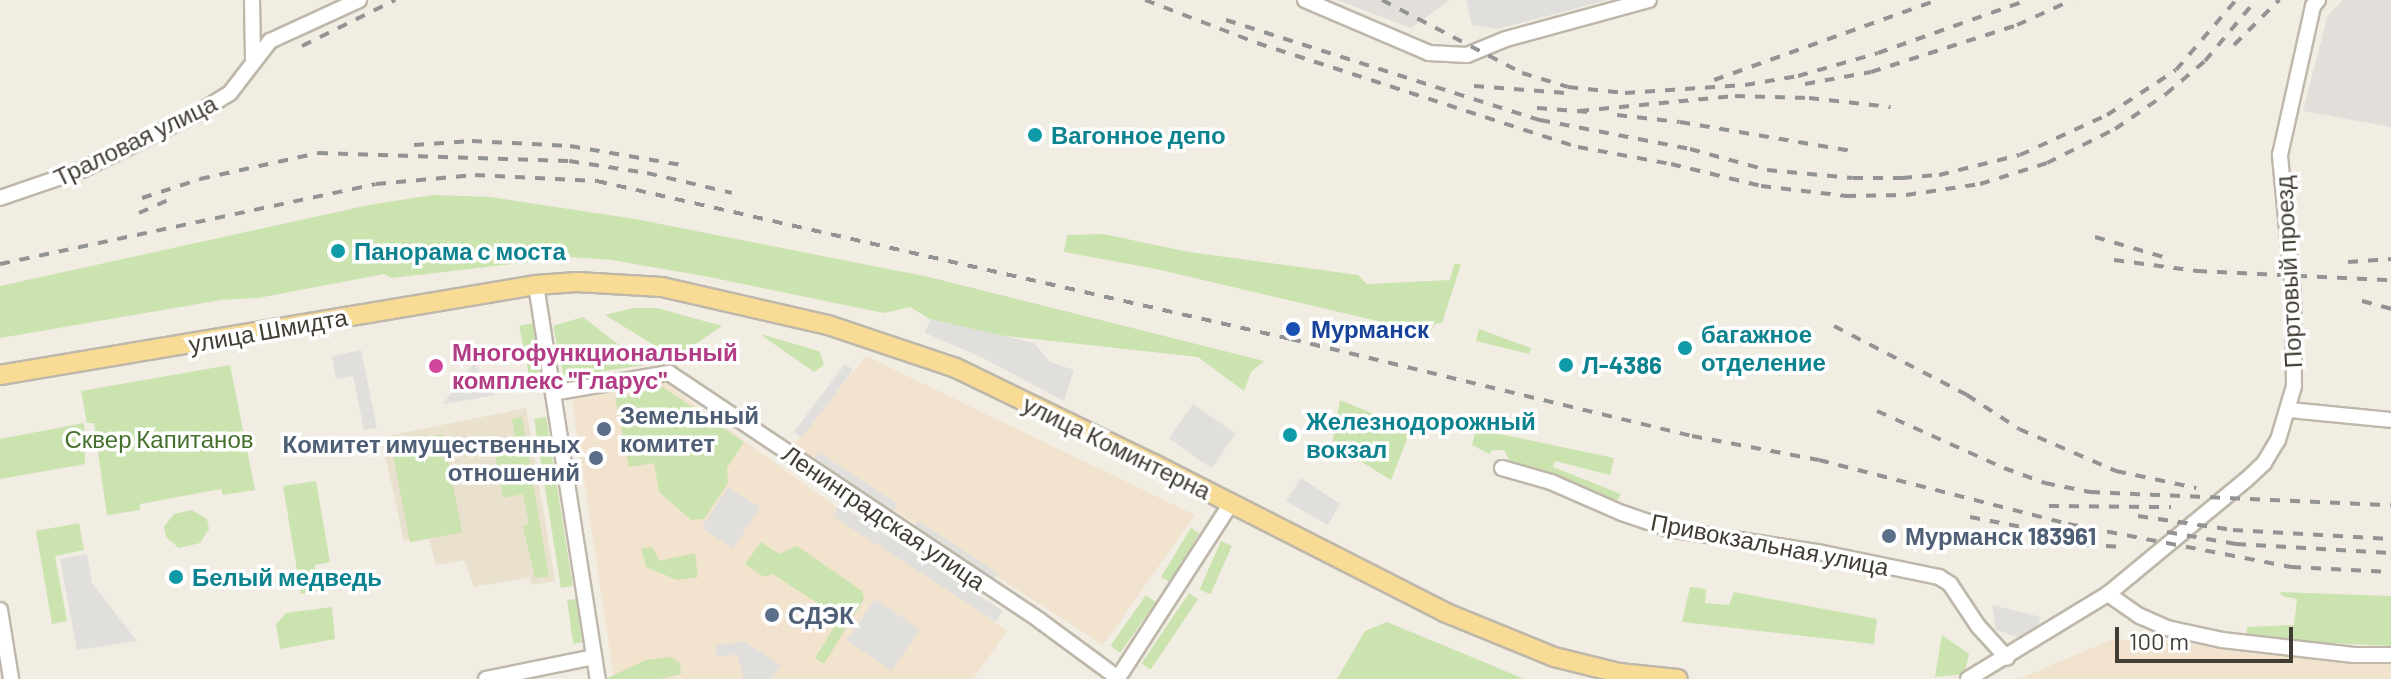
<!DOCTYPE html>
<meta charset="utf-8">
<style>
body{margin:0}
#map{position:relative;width:2391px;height:679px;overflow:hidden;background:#f1ede3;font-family:Barlow,sans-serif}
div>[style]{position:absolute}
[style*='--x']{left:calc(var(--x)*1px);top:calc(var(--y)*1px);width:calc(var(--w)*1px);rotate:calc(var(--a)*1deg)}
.commercial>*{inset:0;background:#f2e3cf}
.industrial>*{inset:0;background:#e2ded9}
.education>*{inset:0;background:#e9e1ce}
.green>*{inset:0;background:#cbe3ae;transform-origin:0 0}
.parking>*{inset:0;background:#e1dfdc;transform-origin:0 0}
.roads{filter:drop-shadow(2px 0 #beb7aa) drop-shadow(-2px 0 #beb7aa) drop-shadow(0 2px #beb7aa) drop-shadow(0 -2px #beb7aa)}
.minor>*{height:14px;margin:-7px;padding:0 7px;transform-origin:7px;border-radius:7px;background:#fff}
.major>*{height:18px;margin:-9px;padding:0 9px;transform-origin:9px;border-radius:9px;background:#f8dc95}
.rail>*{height:4px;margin-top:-2px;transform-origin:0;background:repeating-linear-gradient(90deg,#939393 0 10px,transparent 0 20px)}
.dots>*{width:22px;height:22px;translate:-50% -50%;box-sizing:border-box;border:4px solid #fff;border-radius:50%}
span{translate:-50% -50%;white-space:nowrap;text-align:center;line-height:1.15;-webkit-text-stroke:7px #fff;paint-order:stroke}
.culture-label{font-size:24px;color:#0d838f;font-weight:700}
.left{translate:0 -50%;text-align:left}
.street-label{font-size:24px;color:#423d34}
.transit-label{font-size:24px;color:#164399;font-weight:700}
.hotel-label{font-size:24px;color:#b23c85;font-weight:700}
.service-label{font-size:24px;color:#4e5e75;font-weight:700}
.right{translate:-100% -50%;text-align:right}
.park-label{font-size:24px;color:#45702b}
.scale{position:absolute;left:2115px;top:627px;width:178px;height:36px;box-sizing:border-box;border:4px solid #423d34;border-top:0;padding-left:10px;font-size:24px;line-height:28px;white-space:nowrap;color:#423d34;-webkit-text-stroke:6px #fff;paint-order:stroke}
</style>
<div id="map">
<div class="commercial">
<div style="clip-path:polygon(866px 356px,1195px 515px,1103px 645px,793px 445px)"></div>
<div style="clip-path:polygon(661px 380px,1007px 631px,973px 679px,614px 679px,572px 399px)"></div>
<div style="clip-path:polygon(2113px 639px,2391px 659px,2391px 679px,2019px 679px)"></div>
</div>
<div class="industrial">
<div style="clip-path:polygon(1337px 0,1450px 0,1411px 28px)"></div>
<div style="clip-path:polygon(2343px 0,2391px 0,2391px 127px,2303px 111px,2328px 15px)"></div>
</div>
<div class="education">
<div style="clip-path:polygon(526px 408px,555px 581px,531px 585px,530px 577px,474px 587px,464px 560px,436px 565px,429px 539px,404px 541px,381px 437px)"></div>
</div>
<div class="green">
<div style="clip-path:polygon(433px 195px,490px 197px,635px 219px,929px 277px,1264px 361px,1251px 372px,1244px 391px,1198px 357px,988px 334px,930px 319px,910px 307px,884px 313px,709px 277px,612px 260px,571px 257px,392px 278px,384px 274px,258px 298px,221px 300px,0 338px,0 286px,369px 205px)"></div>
<div style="clip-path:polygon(1103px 234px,1189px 252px,1358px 275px,1367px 284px,1450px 280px,1454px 264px,1461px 264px,1442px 323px,1435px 324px,1429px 333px,1156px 269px,1064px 252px,1067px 235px)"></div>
<div style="clip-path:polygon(633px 308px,657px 308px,722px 326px,675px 358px,605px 315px)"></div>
<div style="clip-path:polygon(583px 317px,645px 365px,564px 377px,553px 326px)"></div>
<div style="left:534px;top:323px;width:56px;height:15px;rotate:79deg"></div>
<div style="clip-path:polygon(1479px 329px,1531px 348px,1529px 354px,1476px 341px)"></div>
<div style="clip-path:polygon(760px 334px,819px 351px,824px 365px,814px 372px)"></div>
<div style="clip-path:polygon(230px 365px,255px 490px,223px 495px,221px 489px,140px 504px,140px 510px,107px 515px,95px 431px,94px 423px,87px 423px,81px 391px)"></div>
<div style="clip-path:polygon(663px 387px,744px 442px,727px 468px,728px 483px,704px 519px,691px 520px,659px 492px,654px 463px,629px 467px,615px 398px)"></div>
<div style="clip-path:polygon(1340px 400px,1411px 429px,1391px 480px,1332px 444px)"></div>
<div style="clip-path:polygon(522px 417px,549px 577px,535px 578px,523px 526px,529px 524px,523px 494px,503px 498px,494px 448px,516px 444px,512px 419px)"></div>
<div style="left:546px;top:417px;width:171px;height:12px;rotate:81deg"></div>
<div style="clip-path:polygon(84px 423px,85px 464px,0 479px,0 439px)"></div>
<div style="clip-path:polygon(1476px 429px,1614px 458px,1610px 475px,1555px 461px,1553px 467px,1621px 494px,1617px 501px,1510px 462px,1504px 450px,1493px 450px,1489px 454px,1472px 445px)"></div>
<div style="left:443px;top:434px;width:100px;height:53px;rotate:79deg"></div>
<div style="clip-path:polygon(316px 481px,330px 562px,315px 565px,318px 591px,301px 594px,283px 486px)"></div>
<div style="clip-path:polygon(192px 510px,207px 519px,209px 529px,200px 543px,179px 548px,166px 537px,164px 527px,174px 514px)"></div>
<div style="clip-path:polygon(79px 523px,84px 550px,55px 556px,67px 621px,52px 624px,36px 531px)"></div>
<div style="clip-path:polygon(1191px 528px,1199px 533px,1171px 583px,1161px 577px)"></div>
<div style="left:1221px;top:541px;width:12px;height:53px;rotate:24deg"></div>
<div style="clip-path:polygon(761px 542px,779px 554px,797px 546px,862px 591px,864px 599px,824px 664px,815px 658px,840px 618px,773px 574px,764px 577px,745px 564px)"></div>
<div style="clip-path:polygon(653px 547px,659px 561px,695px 553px,698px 577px,677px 580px,646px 567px,641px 548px)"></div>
<div style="clip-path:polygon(1690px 587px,1706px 589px,1705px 603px,1729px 605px,1734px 592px,1877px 619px,1874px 644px,1682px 622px)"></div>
<div style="clip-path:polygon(2280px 592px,2391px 596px,2391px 646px,2246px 639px,2247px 627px,2294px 625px,2297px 599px,2282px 596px)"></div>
<div style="left:1189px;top:593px;width:11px;height:85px;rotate:34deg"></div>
<div style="left:1146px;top:595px;width:12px;height:62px;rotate:35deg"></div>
<div style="left:576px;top:599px;width:44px;height:9px;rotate:82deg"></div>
<div style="clip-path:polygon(332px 607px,335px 639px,280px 649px,276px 624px,286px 613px)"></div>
<div style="clip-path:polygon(1387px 622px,1474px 658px,1524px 679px,1337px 679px,1365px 631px)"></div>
<div style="clip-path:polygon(1942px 635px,1969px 654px,1964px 674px,1935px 677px)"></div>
<div style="clip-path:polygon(671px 657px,680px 663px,681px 674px,661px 679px,605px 679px,646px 660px)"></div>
</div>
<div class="parking">
<div style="clip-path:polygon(1466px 0,1608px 0,1498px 29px,1472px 25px)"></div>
<div style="clip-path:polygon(930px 319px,1034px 343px,1050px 362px,1074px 370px,1064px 401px,983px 358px,925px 333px)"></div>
<div style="clip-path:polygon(361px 350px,377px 428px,364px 430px,353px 376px,336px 379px,332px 356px)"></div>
<div style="clip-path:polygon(474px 363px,496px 395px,443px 404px)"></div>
<div style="left:845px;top:364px;width:10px;height:85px;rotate:37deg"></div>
<div style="left:1193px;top:404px;width:52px;height:42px;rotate:35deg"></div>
<div style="left:818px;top:452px;width:95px;height:10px;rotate:33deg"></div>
<div style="clip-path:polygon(1301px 478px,1340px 504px,1328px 525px,1286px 501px)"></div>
<div style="left:728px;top:487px;width:38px;height:49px;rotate:33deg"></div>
<div style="left:840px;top:505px;width:194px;height:13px;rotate:33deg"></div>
<div style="left:918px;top:521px;width:95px;height:9px;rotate:33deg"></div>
<div style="clip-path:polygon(87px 554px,92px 583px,137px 641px,77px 650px,60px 559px)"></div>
<div style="left:875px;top:599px;width:54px;height:50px;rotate:34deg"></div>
<div style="clip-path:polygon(1992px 605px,2041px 617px,2037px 627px,2018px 637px,1996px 630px)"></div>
<div style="clip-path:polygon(744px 641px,781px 665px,772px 679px,744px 679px,737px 654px,717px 658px,715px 646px)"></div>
</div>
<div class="roads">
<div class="minor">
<div style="--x:252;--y:0;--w:59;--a:89"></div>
<div style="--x:1305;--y:0;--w:135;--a:23.1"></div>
<div style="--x:1429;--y:53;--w:38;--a:3"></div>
<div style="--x:1467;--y:55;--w:42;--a:-22.3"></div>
<div style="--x:1506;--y:39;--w:148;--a:-15.3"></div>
<div style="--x:0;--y:198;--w:89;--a:-19"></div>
<div style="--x:84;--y:169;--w:127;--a:-26.2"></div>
<div style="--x:198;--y:113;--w:38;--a:-32"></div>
<div style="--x:230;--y:93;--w:66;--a:-52.4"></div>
<div style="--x:270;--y:41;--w:98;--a:-24.7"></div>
<div style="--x:536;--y:285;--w:399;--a:81.1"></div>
<div style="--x:553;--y:393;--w:118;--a:-9.8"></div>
<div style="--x:669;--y:373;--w:445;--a:33.7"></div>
<div style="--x:1039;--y:620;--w:98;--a:36.3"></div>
<div style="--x:1118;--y:678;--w:208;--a:-57.1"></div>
<div style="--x:2289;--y:410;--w:102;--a:5.6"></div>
<div style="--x:1502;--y:468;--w:51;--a:15.9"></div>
<div style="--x:1551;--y:482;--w:77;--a:23.6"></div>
<div style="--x:1622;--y:513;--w:50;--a:18.8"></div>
<div style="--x:1669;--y:529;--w:151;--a:8.8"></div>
<div style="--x:1818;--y:552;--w:124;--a:11.7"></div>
<div style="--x:1939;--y:577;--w:13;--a:32"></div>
<div style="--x:1950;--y:584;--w:50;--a:56.3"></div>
<div style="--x:1978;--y:626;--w:43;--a:47.8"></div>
<div style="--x:2108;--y:594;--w:39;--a:35"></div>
<div style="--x:2140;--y:616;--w:30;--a:24"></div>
<div style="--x:2167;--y:628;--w:56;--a:12.3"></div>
<div style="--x:2222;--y:640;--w:133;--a:6.5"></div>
<div style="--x:2354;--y:655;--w:37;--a:0"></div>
<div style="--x:0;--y:610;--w:70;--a:80.9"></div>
<div style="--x:486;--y:679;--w:110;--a:-11.5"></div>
<div style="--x:1968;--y:679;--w:164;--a:-31.3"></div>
<div style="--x:2108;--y:594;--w:179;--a:-39.6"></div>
<div style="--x:2246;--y:480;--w:25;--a:-43"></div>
<div style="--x:2264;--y:463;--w:27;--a:-59"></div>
<div style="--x:2278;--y:440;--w:56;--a:-73.5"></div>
<div style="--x:2294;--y:386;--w:95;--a:-90.6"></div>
<div style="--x:2293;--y:291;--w:137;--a:-95.5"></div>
<div style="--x:2280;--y:155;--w:153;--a:-77.5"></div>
<div style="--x:2313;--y:6;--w:8;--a:-50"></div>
</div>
<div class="major">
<div style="--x:0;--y:375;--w:544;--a:-9.53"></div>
<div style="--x:536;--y:285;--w:41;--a:-4.2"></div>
<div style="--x:577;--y:282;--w:85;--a:3.4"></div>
<div style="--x:662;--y:287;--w:170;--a:12.9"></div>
<div style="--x:828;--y:325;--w:135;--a:18.6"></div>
<div style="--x:956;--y:368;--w:220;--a:25.9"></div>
<div style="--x:1154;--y:464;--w:326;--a:27"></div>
<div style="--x:1444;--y:612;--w:119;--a:22.2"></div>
<div style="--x:1554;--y:657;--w:67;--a:13.8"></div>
<div style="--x:1619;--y:673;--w:59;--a:5.8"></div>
</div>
</div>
<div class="rail">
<div style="--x:1145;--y:0;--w:120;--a:21"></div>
<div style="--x:1257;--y:43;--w:337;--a:18"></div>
<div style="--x:1578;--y:147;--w:95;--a:10.4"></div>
<div style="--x:1671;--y:164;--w:93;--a:13.7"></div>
<div style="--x:1761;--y:186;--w:86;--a:6.7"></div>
<div style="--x:1846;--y:196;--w:60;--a:-1"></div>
<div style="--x:1906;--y:195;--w:75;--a:-8.5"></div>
<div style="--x:1980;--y:184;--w:70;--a:-17.4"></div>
<div style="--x:2047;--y:163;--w:76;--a:-26.6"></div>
<div style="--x:2115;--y:129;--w:62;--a:-34.5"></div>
<div style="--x:2166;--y:94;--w:51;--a:-40.2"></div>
<div style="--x:2205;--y:61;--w:80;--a:-50.1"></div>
<div style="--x:1382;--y:0;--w:158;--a:27.5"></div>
<div style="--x:1522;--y:73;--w:48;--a:16.9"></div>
<div style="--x:1568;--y:87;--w:57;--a:6"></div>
<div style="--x:1625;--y:93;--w:120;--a:-3.8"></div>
<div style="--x:1745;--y:85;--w:54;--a:-9.6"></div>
<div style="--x:1798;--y:76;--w:83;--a:-16"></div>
<div style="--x:1878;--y:53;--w:159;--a:-19.5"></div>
<div style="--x:1226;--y:20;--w:330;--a:17.7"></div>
<div style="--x:1540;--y:120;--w:153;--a:10.9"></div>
<div style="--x:1690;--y:149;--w:80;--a:15.3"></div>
<div style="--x:1767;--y:170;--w:86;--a:5.3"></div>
<div style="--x:1853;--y:178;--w:49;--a:0"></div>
<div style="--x:1902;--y:178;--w:37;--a:-5"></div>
<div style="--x:1939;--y:175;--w:83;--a:-13.9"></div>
<div style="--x:2020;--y:155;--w:96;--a:-24.7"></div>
<div style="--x:2107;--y:115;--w:82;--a:-33.1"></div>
<div style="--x:2176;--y:70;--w:92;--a:-49.4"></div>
<div style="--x:2234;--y:45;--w:64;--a:-45"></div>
<div style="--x:302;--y:46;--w:104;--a:-26.3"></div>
<div style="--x:1714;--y:80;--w:237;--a:-19.7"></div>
<div style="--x:1805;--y:84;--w:67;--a:-10.3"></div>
<div style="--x:1871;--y:72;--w:153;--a:-17.8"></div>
<div style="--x:2017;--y:25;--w:60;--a:-24.4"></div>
<div style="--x:1474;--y:86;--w:92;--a:4.4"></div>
<div style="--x:1735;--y:96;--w:74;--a:1.5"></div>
<div style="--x:1809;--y:98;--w:82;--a:6.3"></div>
<div style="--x:1537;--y:108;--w:52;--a:4.4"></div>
<div style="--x:1579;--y:111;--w:156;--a:-5.5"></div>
<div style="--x:1617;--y:115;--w:63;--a:6.3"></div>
<div style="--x:1680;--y:122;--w:174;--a:9.6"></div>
<div style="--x:414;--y:145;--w:58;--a:-3.9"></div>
<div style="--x:472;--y:141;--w:98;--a:2.9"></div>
<div style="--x:570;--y:146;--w:113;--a:9.7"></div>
<div style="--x:142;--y:198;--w:61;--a:-18.1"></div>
<div style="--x:200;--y:179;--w:121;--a:-12.4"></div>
<div style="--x:318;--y:153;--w:251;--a:1.8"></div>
<div style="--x:569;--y:161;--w:79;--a:8.7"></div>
<div style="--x:647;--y:173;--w:87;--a:13.2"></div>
<div style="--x:139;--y:213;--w:39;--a:-24"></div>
<div style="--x:2095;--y:237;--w:78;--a:16.3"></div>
<div style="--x:2114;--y:260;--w:84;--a:7.5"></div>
<div style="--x:2197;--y:271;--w:194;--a:2.7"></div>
<div style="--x:2348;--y:262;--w:43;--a:-4"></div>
<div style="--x:0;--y:264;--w:384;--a:-12"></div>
<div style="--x:376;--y:184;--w:99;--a:-5.2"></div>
<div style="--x:475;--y:175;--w:122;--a:2.8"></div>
<div style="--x:597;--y:181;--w:712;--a:12.83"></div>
<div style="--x:1291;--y:339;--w:413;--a:13.6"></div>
<div style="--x:1692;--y:436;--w:129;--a:10.7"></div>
<div style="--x:1819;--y:460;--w:257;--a:14.4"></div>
<div style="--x:2068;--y:524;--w:227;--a:10.9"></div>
<div style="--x:2291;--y:567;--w:100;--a:2.9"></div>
<div style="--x:2362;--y:301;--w:30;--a:15"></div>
<div style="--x:1834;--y:326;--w:150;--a:27.4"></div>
<div style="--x:1967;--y:395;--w:62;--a:33.2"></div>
<div style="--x:2019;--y:429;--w:106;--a:23.4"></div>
<div style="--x:2116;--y:471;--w:82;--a:12"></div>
<div style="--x:1877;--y:411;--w:139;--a:24.2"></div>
<div style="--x:2004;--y:468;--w:44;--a:20.1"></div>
<div style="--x:2045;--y:483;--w:46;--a:11.3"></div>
<div style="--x:2090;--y:492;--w:301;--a:2.5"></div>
<div style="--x:2049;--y:506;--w:122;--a:0.5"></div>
<div style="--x:2138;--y:516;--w:96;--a:8.4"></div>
<div style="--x:2233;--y:530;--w:158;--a:3.3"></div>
<div style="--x:1970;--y:517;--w:111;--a:10.9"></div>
<div style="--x:2167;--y:532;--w:70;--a:9.9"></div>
<div style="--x:2236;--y:544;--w:155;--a:3.3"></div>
<div style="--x:2066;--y:544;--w:60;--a:2.9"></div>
</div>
<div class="dots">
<div style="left:1035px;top:135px;background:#0f9aa8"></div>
<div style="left:338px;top:251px;background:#0f9aa8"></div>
<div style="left:1293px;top:329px;background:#1a4fb4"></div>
<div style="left:1685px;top:348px;background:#0f9aa8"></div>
<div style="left:1566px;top:365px;background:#0f9aa8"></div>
<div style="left:436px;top:366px;background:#d1479c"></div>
<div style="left:604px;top:429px;background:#5c6f8a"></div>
<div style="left:1290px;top:435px;background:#0f9aa8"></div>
<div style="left:596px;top:458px;background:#5c6f8a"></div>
<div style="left:1889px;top:536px;background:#5c6f8a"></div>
<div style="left:176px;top:577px;background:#0f9aa8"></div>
<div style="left:772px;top:615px;background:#5c6f8a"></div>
</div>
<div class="culture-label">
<span class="left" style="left:1051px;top:135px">Вагонное депо</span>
<span class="left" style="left:354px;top:251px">Панорама с моста</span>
<span class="left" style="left:1701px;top:348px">багажное<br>отделение</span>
<span class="left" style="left:1582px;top:365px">Л-4386</span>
<span class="left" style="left:1306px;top:435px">Железнодорожный<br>вокзал</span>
<span class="left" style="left:192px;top:577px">Белый медведь</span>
</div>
<div class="street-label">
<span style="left:135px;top:140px;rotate:-26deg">Траловая улица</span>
<span style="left:2288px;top:272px;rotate:-93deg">Портовый проезд</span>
<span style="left:268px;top:330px;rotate:-10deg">улица Шмидта</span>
<span style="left:1117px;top:447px;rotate:26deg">улица Коминтерна</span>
<span style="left:884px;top:517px;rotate:34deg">Ленинградская улица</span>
<span style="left:1770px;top:544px;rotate:11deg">Привокзальная улица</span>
</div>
<div class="transit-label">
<span class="left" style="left:1311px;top:329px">Мурманск</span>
</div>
<div class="hotel-label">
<span class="left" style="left:452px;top:366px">Многофункциональный<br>комплекс "Гларус"</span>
</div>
<div class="service-label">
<span class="left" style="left:620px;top:429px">Земельный<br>комитет</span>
<span class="right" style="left:580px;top:458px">Комитет имущественных<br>отношений</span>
<span class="left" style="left:1905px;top:536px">Мурманск 183961</span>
<span class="left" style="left:788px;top:615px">СДЭК</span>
</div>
<div class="park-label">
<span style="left:159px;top:439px">Сквер Капитанов</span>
</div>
<div class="scale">100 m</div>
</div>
